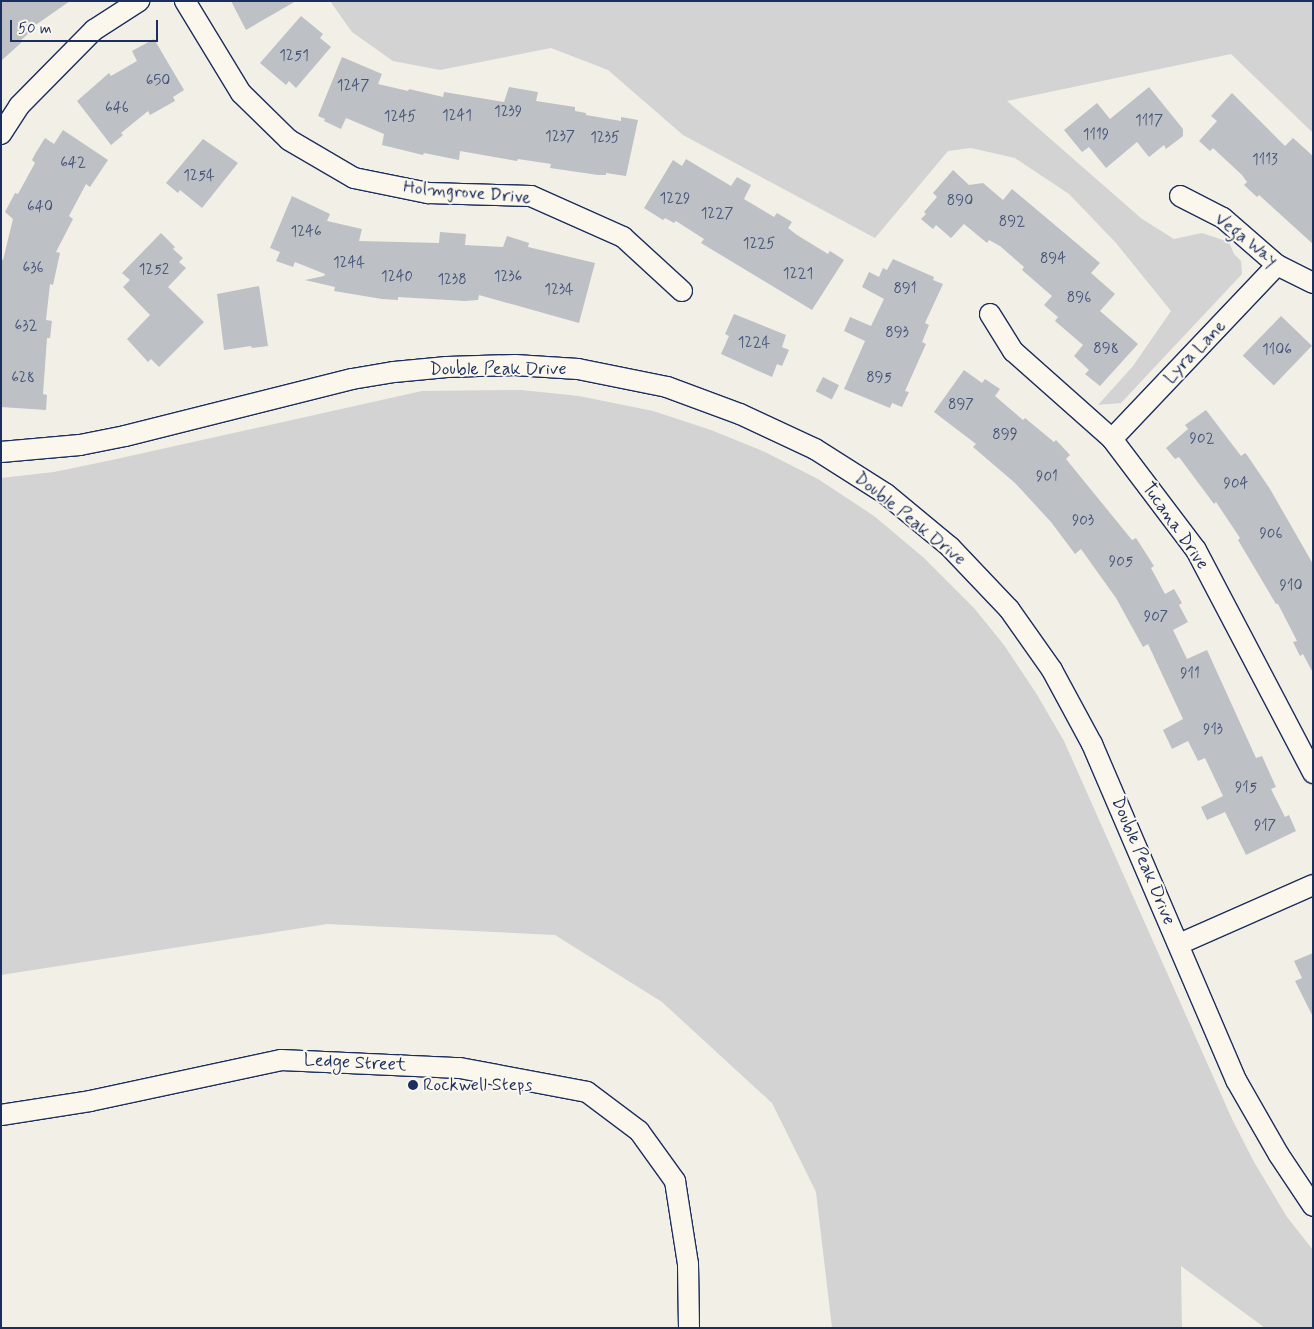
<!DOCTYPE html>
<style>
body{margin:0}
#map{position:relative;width:1314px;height:1329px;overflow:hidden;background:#f2efe6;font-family:Mynerve,sans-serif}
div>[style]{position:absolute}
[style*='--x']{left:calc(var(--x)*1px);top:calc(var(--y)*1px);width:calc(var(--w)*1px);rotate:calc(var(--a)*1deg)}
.green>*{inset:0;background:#d2d3d2}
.building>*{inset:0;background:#bdc0c4;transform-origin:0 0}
.roads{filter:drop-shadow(1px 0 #1b2f5e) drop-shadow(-1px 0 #1b2f5e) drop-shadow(0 1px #1b2f5e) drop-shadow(0 -1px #1b2f5e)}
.minor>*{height:20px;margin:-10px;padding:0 10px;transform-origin:10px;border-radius:10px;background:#fbf7ec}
.dots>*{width:14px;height:14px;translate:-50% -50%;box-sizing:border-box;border:2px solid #fbf7ec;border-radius:50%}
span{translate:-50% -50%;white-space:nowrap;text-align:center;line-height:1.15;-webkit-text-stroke:4px #fbf7ec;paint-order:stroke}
.number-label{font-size:15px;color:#445378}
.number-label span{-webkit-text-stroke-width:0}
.street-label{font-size:18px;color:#1b2f5e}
.poi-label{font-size:18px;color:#1b2f5e}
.left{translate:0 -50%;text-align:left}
.frame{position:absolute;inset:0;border:2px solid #1b2f5e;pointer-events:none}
.scale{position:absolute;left:10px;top:20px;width:148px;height:22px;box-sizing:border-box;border:2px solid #1b2f5e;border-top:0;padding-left:6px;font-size:15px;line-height:18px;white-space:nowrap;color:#1b2f5e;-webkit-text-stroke:4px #fbf7ec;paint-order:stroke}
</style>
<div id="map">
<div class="green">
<div style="clip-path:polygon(330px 1px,1313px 1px,1313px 133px,1231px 54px,1007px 101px,1142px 219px,1174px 239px,1202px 233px,1229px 242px,1234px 254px,1241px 261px,1242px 274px,1121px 403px,1098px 405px,1133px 366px,1171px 311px,1116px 243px,1069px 194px,1015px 158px,971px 148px,948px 151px,875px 238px,683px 135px,608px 70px,551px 48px,440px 70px,393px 61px,352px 32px)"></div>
<div style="clip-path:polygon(521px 390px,579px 396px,653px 411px,711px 430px,765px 452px,818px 479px,874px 516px,924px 558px,974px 608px,1004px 645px,1036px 693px,1064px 741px,1232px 1119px,1254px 1162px,1287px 1217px,1313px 1250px,1313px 1328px,1265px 1328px,1181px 1266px,1182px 1328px,832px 1328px,816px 1192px,772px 1103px,662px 1002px,555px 935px,327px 924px,1px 975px,1px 478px,54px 472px,112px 460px,422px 391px)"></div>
</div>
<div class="building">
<div style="clip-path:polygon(1px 1px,70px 1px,27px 31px,29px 33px,21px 40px,22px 42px,1px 61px)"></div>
<div style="clip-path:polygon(231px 1px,296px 1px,246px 30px)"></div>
<div style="clip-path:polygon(301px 16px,323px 34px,320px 38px,331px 47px,296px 88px,289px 81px,286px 85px,260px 63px)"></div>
<div style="clip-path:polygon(154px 39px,184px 90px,173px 97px,175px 101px,150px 115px,148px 111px,121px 133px,123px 135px,111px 145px,77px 101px,109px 73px,111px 76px,137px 61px,132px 51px)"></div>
<div style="clip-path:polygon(342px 57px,382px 74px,378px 84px,408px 91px,409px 89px,443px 97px,444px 92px,504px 102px,509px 87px,538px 92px,536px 101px,575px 107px,575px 111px,586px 113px,586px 115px,621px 121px,621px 117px,638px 120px,626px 176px,606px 173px,606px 175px,598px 175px,550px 168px,551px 164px,518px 159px,517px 161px,460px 151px,459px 160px,424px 153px,423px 155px,382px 145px,384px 134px,346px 118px,341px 129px,324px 121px,325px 119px,318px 116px)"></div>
<div style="clip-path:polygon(1149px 87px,1183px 129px,1183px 136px,1166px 149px,1164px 145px,1149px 157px,1137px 142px,1106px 168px,1089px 147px,1082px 152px,1064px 130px,1097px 103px,1110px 119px)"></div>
<div style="clip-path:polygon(1232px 93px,1285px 146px,1293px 138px,1313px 156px,1313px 244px,1259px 195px,1257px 197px,1244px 185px,1247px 182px,1242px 175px,1213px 148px,1210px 151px,1199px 141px,1217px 121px,1211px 116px)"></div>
<div style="clip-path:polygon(63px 130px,108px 160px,90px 187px,86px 184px,69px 216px,73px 219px,56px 252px,60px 253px,53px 285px,50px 284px,46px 320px,52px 321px,50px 338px,47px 338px,43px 394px,47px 395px,46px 410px,1px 407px,1px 259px,3px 260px,13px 219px,5px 212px,15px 193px,18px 194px,35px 163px,32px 160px,35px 154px,45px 138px,54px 144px)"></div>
<div style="clip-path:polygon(203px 139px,238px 163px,202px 208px,180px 190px,178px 193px,166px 183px)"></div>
<div style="clip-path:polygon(686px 159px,731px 186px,737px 177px,751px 185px,744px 199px,774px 217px,777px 213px,792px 222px,788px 228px,797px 235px,828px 254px,830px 251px,844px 260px,812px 310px,701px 243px,704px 239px,676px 221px,674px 223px,665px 218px,663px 220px,644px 208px,673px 160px,682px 166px)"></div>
<div style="clip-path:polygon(953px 170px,969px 185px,983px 183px,1003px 200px,1012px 189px,1100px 263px,1091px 273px,1115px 294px,1100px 311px,1138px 344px,1100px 386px,1085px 374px,1089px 370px,1074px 356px,1083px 345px,1055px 321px,1058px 317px,1044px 305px,1052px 296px,1022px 270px,1024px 267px,1000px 246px,989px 240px,987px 243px,964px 224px,951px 238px,936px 225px,933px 229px,921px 219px,926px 214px,924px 212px,937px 197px,933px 193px)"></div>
<div style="clip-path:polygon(292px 196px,330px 214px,327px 221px,362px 229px,359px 241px,439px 243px,440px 232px,466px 234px,465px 245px,503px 247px,507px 236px,529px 243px,528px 247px,595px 263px,579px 323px,479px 295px,478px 300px,465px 301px,398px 297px,398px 300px,382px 299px,334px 291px,335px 287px,305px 280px,324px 276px,325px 274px,295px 262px,293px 267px,276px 261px,280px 252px,270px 248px)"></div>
<div style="clip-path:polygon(161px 233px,175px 247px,173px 249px,183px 258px,179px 262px,186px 268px,168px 287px,204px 322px,159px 367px,151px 359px,148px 362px,127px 339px,150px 315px,123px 287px,130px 280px,122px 273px)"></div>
<div style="clip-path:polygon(893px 259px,934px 277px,933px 280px,943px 284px,925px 323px,929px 325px,922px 342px,926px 344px,905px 391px,909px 392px,902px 407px,892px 403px,890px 408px,844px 389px,865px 341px,844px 331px,850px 317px,871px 326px,884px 299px,862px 287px,869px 272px,879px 277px,883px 268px,887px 270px)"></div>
<div style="clip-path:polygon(259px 286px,268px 346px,252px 348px,251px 346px,224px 350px,217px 294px)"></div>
<div style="clip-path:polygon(734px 314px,786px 335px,782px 347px,789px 350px,782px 366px,777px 364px,772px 377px,721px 354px,729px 336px,725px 334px)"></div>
<div style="left:1281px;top:316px;width:43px;height:55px;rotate:44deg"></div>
<div style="clip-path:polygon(964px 370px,982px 383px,985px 379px,1000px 389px,995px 396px,1023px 420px,1025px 418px,1054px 442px,1056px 440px,1070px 455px,1066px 459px,1132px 540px,1136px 538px,1154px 566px,1151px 568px,1165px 594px,1174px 589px,1182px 603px,1179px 605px,1188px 622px,1173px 630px,1187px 659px,1207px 650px,1256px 758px,1262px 756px,1276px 787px,1271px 789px,1285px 817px,1289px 815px,1296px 831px,1246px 855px,1225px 812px,1207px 820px,1201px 807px,1223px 796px,1205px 758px,1198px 761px,1188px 741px,1172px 749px,1163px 730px,1183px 719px,1148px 644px,1143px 647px,1116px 598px,1081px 549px,1075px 554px,1051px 522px,1015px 483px,973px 447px,976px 444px,934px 412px)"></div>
<div style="left:823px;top:377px;width:18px;height:16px;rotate:27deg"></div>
<div style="clip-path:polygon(1206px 410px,1241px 456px,1245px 453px,1247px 455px,1270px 489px,1313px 564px,1313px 673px,1303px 654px,1300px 656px,1293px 642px,1297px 641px,1278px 604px,1276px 604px,1238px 540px,1240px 538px,1216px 502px,1214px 504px,1179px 457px,1175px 459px,1166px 448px,1188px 429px,1185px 425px)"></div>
<div style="clip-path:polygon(1313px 953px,1313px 1017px,1295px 981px,1302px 978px,1294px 961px)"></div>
</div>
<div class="roads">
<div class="minor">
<div style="--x:185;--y:1;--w:108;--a:58.7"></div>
<div style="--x:241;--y:93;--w:67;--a:44.4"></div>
<div style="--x:289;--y:140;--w:75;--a:30.3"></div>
<div style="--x:354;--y:178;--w:76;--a:11.5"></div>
<div style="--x:428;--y:193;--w:103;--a:1.7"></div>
<div style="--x:531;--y:196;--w:101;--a:24"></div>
<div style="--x:623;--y:237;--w:80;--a:42.5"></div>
<div style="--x:1;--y:134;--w:33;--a:-57"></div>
<div style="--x:19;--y:106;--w:107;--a:-45.4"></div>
<div style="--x:94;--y:30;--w:54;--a:-32.8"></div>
<div style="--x:1180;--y:196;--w:48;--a:27.1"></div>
<div style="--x:1223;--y:218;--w:72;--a:41"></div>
<div style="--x:1277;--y:265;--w:40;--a:26.6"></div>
<div style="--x:990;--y:314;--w:44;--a:58.1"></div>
<div style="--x:1013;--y:351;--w:132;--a:41.6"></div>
<div style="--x:1112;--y:439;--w:139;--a:52.9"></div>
<div style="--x:1196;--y:550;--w:252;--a:62.3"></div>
<div style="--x:1112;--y:439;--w:240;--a:-46.5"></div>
<div style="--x:1;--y:452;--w:79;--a:-5.1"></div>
<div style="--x:80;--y:445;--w:46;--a:-11.3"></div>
<div style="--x:125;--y:436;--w:234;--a:-14.1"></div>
<div style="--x:352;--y:379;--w:43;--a:-9.5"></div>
<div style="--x:394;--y:372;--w:53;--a:-5.4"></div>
<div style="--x:447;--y:367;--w:68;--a:-1.7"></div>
<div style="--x:515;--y:365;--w:63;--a:3.6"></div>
<div style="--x:578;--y:369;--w:91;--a:11.4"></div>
<div style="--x:667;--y:387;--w:78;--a:20.3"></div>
<div style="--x:740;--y:414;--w:83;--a:25"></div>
<div style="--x:815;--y:449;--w:84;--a:32.4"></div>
<div style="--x:886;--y:494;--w:83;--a:39.6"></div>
<div style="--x:950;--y:547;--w:86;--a:46.4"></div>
<div style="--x:1009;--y:609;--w:75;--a:54.8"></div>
<div style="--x:1052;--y:670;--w:84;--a:61.6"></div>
<div style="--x:1092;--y:744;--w:366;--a:66.8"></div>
<div style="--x:1236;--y:1080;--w:86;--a:60.2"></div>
<div style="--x:1279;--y:1155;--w:61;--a:56.3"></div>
<div style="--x:1179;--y:944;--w:146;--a:-23.8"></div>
<div style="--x:1;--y:1115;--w:90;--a:-8.9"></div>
<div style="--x:90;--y:1101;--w:195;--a:-12.1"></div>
<div style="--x:281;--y:1060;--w:179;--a:2.6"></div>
<div style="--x:460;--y:1068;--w:129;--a:10.7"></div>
<div style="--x:587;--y:1092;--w:65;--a:36.9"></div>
<div style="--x:639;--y:1131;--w:62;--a:54.2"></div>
<div style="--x:675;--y:1181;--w:84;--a:81.1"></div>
<div style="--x:688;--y:1264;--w:64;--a:89.1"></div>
</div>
</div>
<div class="dots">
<div style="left:413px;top:1085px;background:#1b2f5e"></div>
</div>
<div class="number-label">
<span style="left:294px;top:57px">1251</span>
<span style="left:158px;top:82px">650</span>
<span style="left:353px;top:87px">1247</span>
<span style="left:117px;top:109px">646</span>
<span style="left:508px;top:113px">1239</span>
<span style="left:457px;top:117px">1241</span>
<span style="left:400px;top:118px">1245</span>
<span style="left:1149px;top:122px">1117</span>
<span style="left:1096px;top:136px">1119</span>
<span style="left:560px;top:138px">1237</span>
<span style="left:605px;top:139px">1235</span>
<span style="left:1265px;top:161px">1113</span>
<span style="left:73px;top:164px">642</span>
<span style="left:199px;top:177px">1254</span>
<span style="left:675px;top:200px">1229</span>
<span style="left:960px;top:202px">890</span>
<span style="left:40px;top:208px">640</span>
<span style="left:717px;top:215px">1227</span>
<span style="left:1012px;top:223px">892</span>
<span style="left:306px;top:233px">1246</span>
<span style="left:759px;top:245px">1225</span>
<span style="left:1053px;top:260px">894</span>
<span style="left:349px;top:264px">1244</span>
<span style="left:33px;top:269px">636</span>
<span style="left:154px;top:271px">1252</span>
<span style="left:798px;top:275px">1221</span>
<span style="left:397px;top:278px">1240</span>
<span style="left:508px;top:278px">1236</span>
<span style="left:452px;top:281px">1238</span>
<span style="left:905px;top:290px">891</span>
<span style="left:559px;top:291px">1234</span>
<span style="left:1079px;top:299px">896</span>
<span style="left:26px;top:327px">632</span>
<span style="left:897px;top:334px">893</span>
<span style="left:754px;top:344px">1224</span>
<span style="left:1106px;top:350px">898</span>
<span style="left:1277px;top:351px">1106</span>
<span style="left:23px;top:379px">628</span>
<span style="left:879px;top:379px">895</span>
<span style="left:961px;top:406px">897</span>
<span style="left:1005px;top:436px">899</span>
<span style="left:1202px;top:440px">902</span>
<span style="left:1047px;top:478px">901</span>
<span style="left:1236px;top:485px">904</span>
<span style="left:1083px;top:522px">903</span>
<span style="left:1271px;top:535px">906</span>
<span style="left:1121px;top:563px">905</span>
<span style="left:1291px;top:587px">910</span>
<span style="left:1156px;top:618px">907</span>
<span style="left:1190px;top:675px">911</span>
<span style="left:1213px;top:731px">913</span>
<span style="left:1246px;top:789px">915</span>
<span style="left:1265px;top:827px">917</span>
</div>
<div class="street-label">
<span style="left:467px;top:193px;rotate:5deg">Holmgrove Drive</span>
<span style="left:1246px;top:240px;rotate:38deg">Vega Way</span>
<span style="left:1195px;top:352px;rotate:-46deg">Lyra Lane</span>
<span style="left:498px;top:369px">Double Peak Drive</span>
<span style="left:910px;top:519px;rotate:39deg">Double Peak Drive</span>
<span style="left:1175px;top:526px;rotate:55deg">Tucana Drive</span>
<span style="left:1143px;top:861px;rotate:67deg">Double Peak Drive</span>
<span style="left:355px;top:1063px;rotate:3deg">Ledge Street</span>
</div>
<div class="poi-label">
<span class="left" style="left:423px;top:1085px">Rockwell Steps</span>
</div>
<div class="frame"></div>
<div class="scale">50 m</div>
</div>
